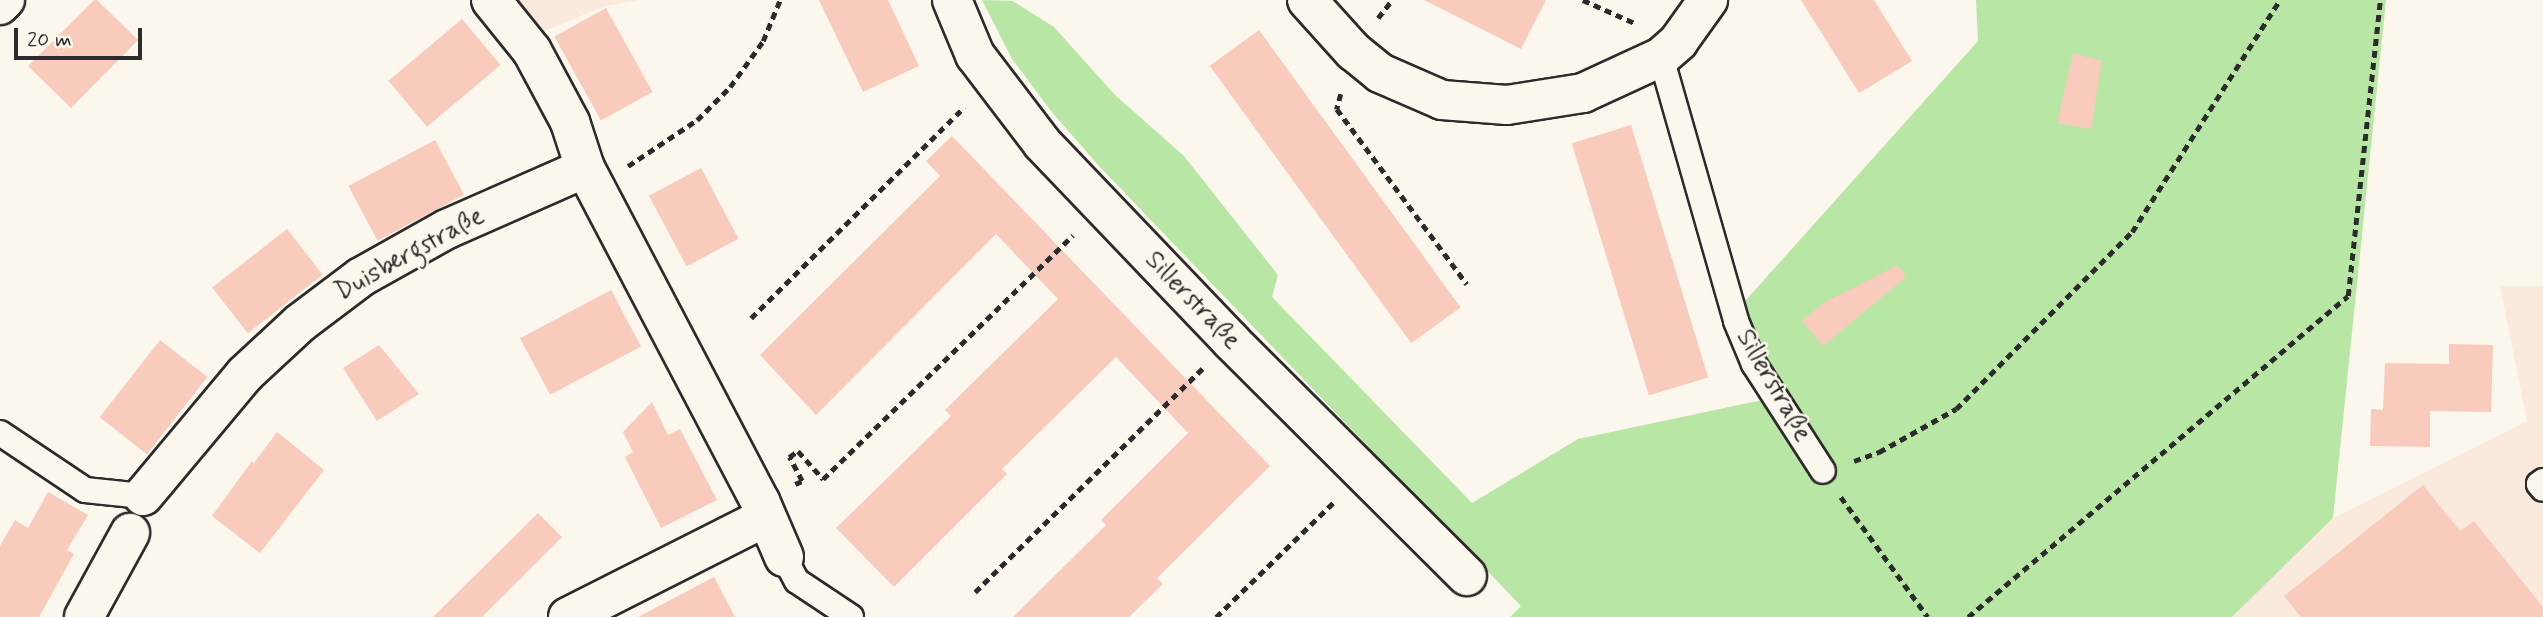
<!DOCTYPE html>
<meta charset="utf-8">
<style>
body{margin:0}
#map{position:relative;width:2543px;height:617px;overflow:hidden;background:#fbf7ec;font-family:Mynerve,sans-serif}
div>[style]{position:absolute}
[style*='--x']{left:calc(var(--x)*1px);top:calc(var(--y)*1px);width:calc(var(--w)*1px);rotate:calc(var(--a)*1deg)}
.built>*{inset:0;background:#faeade}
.green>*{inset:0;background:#b8e6a4}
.building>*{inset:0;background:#f9cbbc;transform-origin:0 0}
.path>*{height:4.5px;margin-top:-2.25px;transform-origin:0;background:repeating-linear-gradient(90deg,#2b2b2b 0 7px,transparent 0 12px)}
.roads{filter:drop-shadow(2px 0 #2b2b2b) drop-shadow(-2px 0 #2b2b2b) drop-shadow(0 2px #2b2b2b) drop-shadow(0 -2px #2b2b2b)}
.lane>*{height:24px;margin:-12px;padding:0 12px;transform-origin:12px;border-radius:12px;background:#fbf7ec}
.street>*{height:38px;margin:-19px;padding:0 19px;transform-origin:19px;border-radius:19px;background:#fbf7ec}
span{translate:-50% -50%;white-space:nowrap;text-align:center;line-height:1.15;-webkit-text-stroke:5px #fbf7ec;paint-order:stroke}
.street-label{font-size:26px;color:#2b2b2b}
.scale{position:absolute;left:14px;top:28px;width:128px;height:32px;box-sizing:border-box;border:4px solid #2b2b2b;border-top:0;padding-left:9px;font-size:21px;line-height:24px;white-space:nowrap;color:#2b2b2b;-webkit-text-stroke:5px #fbf7ec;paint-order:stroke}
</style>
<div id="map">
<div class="built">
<div style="clip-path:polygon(516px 0,639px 0,605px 6px,542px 32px)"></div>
<div style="clip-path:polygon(2500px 286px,2543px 286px,2543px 617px,2232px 617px,2333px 518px,2527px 421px)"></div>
</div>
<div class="green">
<div style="clip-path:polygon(982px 0,1013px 1px,1054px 27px,1115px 95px,1184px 156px,1278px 275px,1272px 297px,1472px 503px,1578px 439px,1767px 399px,1729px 319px,1978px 41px,1976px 0,2386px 0,2333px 518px,2232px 617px,1510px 617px,1521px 606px,1100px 167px,1051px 111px,1012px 59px)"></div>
</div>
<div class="building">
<div style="clip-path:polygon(94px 0,97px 0,138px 40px,71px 108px,28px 66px)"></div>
<div style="clip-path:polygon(819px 0,888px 0,919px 66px,863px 92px)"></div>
<div style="clip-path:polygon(1424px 0,1546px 0,1521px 49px)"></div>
<div style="clip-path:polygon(1801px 0,1874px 0,1912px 61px,1859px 93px)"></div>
<div style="left:606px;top:8px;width:96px;height:59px;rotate:61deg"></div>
<div style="left:462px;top:19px;width:60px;height:96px;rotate:50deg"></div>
<div style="left:1259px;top:30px;width:343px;height:61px;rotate:54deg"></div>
<div style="clip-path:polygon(2073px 53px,2102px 61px,2091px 129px,2057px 123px)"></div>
<div style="left:1631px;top:125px;width:264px;height:62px;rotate:73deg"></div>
<div style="clip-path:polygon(952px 136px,1270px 466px,1157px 578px,1163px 584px,1129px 617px,1013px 617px,1106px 525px,1101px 520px,1188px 433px,1116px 357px,1002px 469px,1007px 474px,894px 587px,836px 528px,951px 416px,945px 410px,1058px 299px,996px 234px,816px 415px,760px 355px,940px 176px,926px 161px)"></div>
<div style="left:435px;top:140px;width:62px;height:98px;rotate:62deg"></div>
<div style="left:701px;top:168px;width:80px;height:59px;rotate:62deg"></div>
<div style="left:287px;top:229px;width:58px;height:95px;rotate:52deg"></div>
<div style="clip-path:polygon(1898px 265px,1906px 277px,1823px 346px,1802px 321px,1825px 302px)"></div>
<div style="left:611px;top:290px;width:64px;height:103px;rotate:62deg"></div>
<div style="left:160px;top:340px;width:60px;height:98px;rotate:38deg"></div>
<div style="clip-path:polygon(2449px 344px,2493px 345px,2491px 412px,2430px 411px,2430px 447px,2370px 446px,2371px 409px,2383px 410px,2385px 363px,2449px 364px)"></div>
<div style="clip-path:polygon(379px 345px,419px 394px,377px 421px,343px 368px)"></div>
<div style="clip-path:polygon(652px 402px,668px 435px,680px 429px,717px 500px,661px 528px,625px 457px,633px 452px,623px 432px)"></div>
<div style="clip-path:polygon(277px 432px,324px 470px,260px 553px,212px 516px,252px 461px,254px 463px)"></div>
<div style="clip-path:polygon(2423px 485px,2460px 531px,2474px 521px,2543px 607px,2543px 617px,2301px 617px,2284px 596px)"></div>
<div style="clip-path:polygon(48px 492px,88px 515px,67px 550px,74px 554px,39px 617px,0 617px,0 546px,15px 520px,28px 528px)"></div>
<div style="clip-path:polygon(538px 513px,562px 537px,482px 617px,433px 617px)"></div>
<div style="clip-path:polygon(714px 577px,735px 617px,638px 617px)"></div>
</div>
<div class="path">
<div style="--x:1583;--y:0;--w:59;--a:24"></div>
<div style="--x:1378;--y:18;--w:23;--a:-52"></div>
<div style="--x:1341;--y:94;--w:16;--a:105"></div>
<div style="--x:1337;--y:109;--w:218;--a:53.4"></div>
<div style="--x:628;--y:166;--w:83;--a:-33.7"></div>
<div style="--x:697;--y:120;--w:47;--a:-45"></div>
<div style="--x:730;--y:87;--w:57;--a:-54.3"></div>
<div style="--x:763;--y:41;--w:44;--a:-67.5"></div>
<div style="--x:751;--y:318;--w:300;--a:-44.7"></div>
<div style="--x:1854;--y:461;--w:27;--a:-20"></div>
<div style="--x:1879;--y:452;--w:88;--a:-29.2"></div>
<div style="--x:1956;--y:409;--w:250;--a:-45.2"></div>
<div style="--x:2132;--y:232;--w:275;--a:-57.5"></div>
<div style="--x:795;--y:484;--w:8;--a:-23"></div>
<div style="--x:802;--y:481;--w:27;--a:-118"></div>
<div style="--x:789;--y:457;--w:11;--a:-34"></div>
<div style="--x:798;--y:451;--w:38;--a:48"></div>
<div style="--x:823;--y:479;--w:349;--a:-44.3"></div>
<div style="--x:1841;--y:497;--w:148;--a:54.1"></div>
<div style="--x:975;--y:592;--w:320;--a:-44.5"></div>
<div style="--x:1216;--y:617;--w:168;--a:-44.3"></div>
<div style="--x:1968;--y:617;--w:497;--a:-40.2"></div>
<div style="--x:2348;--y:296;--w:298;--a:-83.8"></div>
</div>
<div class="roads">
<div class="lane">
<div style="--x:1661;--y:57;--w:274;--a:74.1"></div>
<div style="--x:1736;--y:321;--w:47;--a:67.3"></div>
<div style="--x:1754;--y:364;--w:127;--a:57.2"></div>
<div style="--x:0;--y:433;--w:102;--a:33.8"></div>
<div style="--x:85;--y:490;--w:58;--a:5.9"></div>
<div style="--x:2543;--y:481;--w:5;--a:143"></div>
<div style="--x:2539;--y:484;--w:6;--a:51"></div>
<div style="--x:784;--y:557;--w:27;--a:62"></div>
<div style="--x:797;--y:581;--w:65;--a:33.7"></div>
</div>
<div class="street">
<div style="--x:491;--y:0;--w:65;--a:51.2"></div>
<div style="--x:532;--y:51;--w:81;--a:61.8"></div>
<div style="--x:570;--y:122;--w:48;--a:71.9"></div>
<div style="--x:585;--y:168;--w:376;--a:62.3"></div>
<div style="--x:760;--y:501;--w:61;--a:66.8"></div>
<div style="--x:952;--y:0;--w:60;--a:67.3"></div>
<div style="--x:975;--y:55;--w:111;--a:52.7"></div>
<div style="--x:1042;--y:143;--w:274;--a:46.3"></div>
<div style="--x:1231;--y:341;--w:333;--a:44.9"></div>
<div style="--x:1307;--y:0;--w:69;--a:48"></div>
<div style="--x:1353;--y:51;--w:35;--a:39"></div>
<div style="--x:1380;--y:73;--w:68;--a:23.5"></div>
<div style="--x:1442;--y:100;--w:65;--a:4.4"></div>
<div style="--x:1507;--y:105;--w:77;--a:-9"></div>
<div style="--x:1583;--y:93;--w:86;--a:-24.8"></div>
<div style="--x:1661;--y:57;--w:23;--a:-41"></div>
<div style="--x:1678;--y:42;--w:52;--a:-54.5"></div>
<div style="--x:0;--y:5;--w:7;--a:-45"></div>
<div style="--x:143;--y:496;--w:159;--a:-50.1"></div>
<div style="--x:245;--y:374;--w:75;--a:-42.8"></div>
<div style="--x:300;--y:323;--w:76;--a:-37"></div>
<div style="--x:361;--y:277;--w:98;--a:-29.2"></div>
<div style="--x:447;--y:229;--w:151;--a:-23.8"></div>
<div style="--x:84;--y:617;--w:96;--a:-61.3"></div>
<div style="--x:568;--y:617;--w:222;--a:-26.8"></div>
</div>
</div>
<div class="street-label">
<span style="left:410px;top:255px;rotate:-29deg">Duisbergstraße</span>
<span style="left:1192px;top:301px;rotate:46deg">Sillerstraße</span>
<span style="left:1773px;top:386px;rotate:60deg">Sillerstraße</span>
</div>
<div class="scale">20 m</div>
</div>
